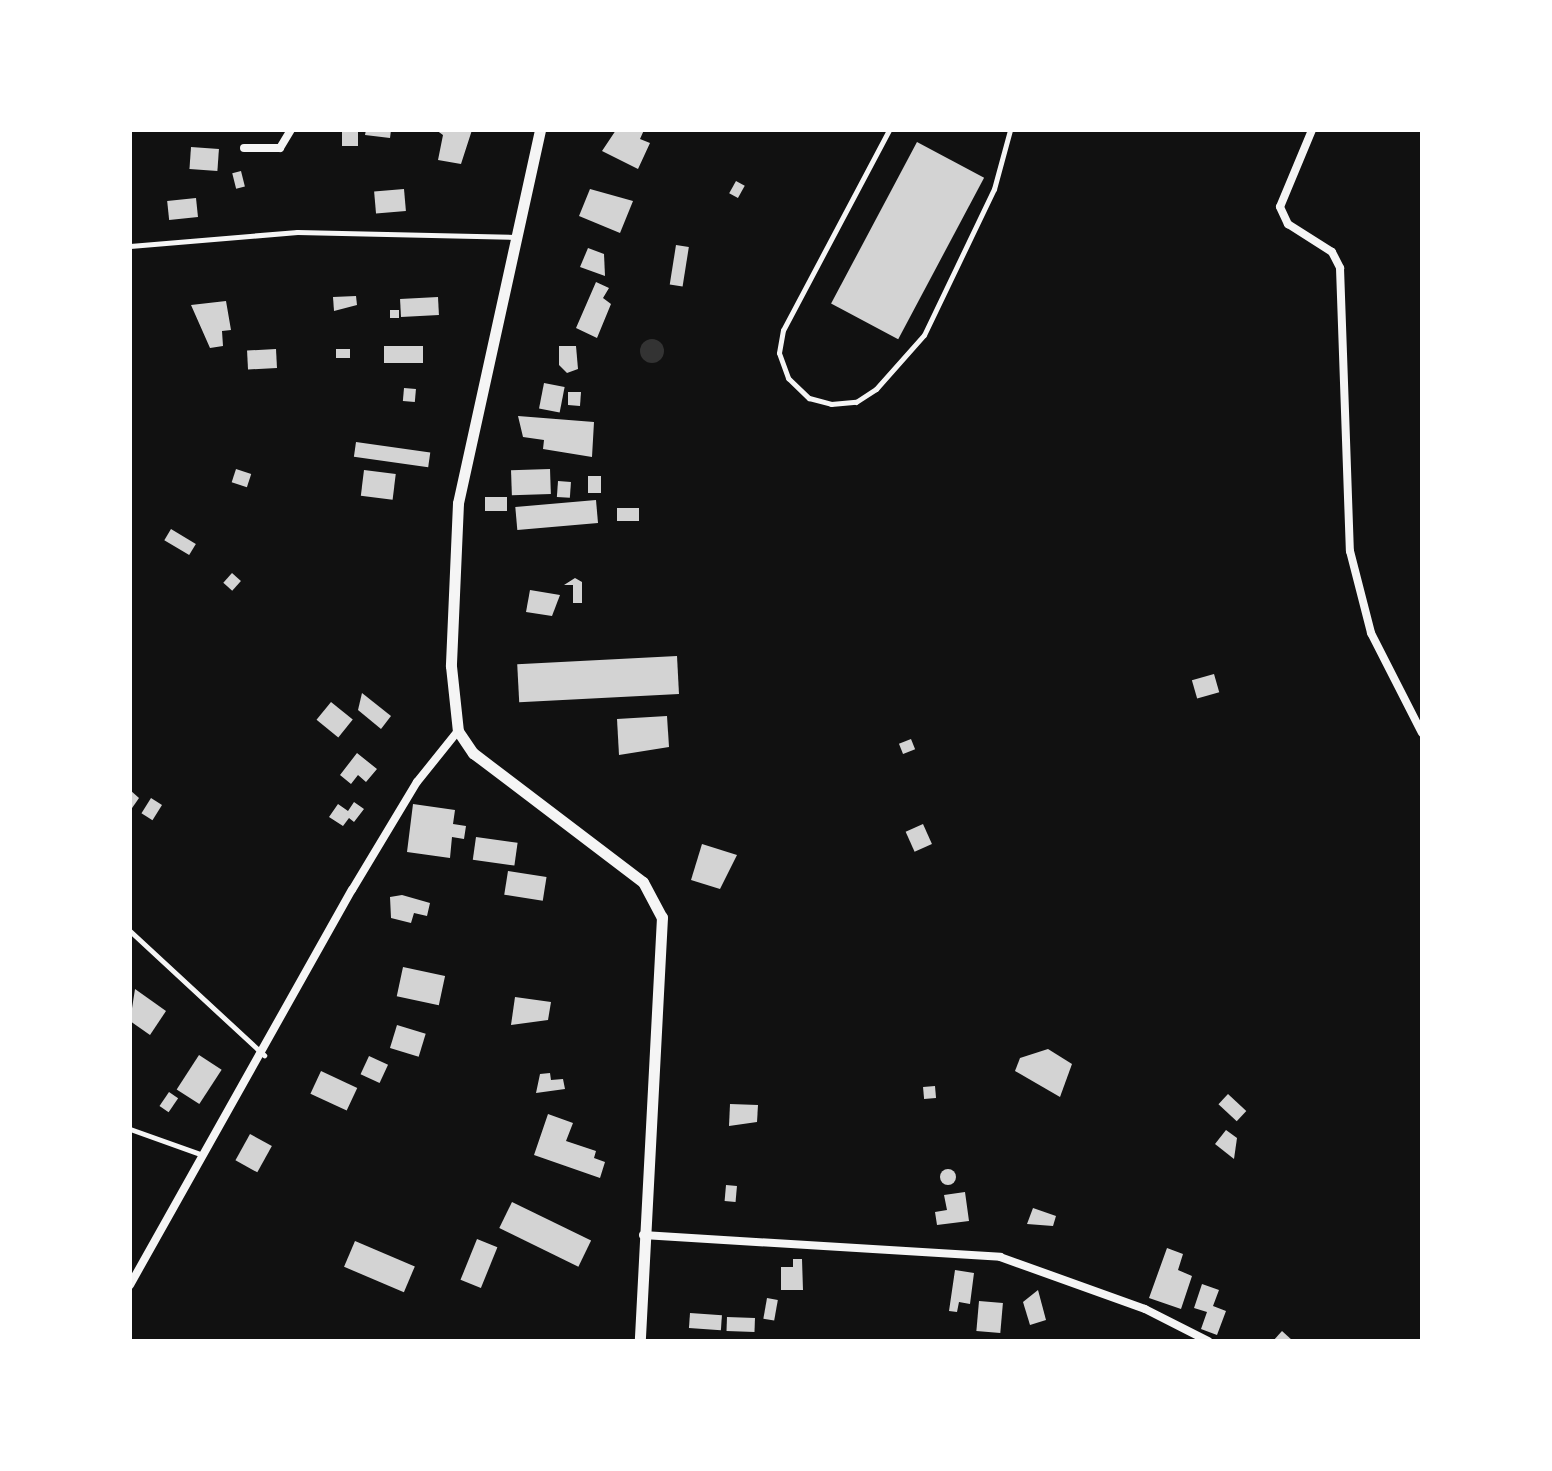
<!DOCTYPE html>
<style>
body{margin:0}
#map{position:relative;width:1552px;height:1471px;overflow:hidden;background:#111;font-family:"PT Sans Narrow",sans-serif}
div>[style]{position:absolute}
[style*='--x']{left:calc(var(--x)*1px);top:calc(var(--y)*1px);width:calc(var(--w)*1px);rotate:calc(var(--a)*1deg)}
.water>*{inset:0;background:#333}
.round{border-radius:50%}
.building>*{inset:0;background:#d3d3d3;transform-origin:0 0}
.service>*{height:5px;margin:-2.5px;padding:0 2.5px;transform-origin:2.5px;border-radius:2.5px;background:#f5f5f5}
.minor>*{height:8px;margin:-4px;padding:0 4px;transform-origin:4px;border-radius:4px;background:#f5f5f5}
.tertiary>*{height:11px;margin:-5.5px;padding:0 5.5px;transform-origin:5.5px;border-radius:5.5px;background:#f5f5f5}
span{translate:-50% -50%;white-space:nowrap;text-align:center;line-height:1.15;-webkit-text-stroke:7px #fff;paint-order:stroke}
.frame{position:absolute;inset:0;border:132px solid #fff;pointer-events:none}
</style>
<div id="map">
<div class="water">
<div class="round" style="left:640px;top:339px;width:24px;height:24px"></div>
</div>
<div class="building">
<div style="left:342px;top:130px;width:16px;height:16px"></div>
<div style="clip-path:polygon(366px 130px,391px 130px,390px 138px,365px 135px)"></div>
<div style="clip-path:polygon(436px 130px,472px 130px,461px 164px,438px 160px,443px 135px)"></div>
<div style="clip-path:polygon(616px 130px,644px 130px,640px 139px,650px 143px,638px 169px,602px 151px)"></div>
<div style="left:917px;top:142px;width:76px;height:183px;rotate:28deg"></div>
<div style="left:191px;top:147px;width:28px;height:22px;rotate:4deg"></div>
<div style="left:241px;top:171px;width:16px;height:9px;rotate:76deg"></div>
<div style="left:736px;top:181px;width:10px;height:14px;rotate:29deg"></div>
<div style="left:404px;top:189px;width:22px;height:30px;rotate:85deg"></div>
<div style="clip-path:polygon(590px 189px,633px 201px,620px 233px,579px 216px)"></div>
<div style="left:196px;top:198px;width:19px;height:29px;rotate:84deg"></div>
<div style="left:676px;top:245px;width:13px;height:40px;rotate:9deg"></div>
<div style="clip-path:polygon(588px 248px,604px 254px,605px 276px,580px 267px)"></div>
<div style="clip-path:polygon(596px 282px,609px 288px,603px 298px,611px 304px,597px 338px,576px 328px)"></div>
<div style="clip-path:polygon(356px 296px,357px 305px,334px 311px,333px 297px)"></div>
<div style="left:438px;top:297px;width:18px;height:38px;rotate:87deg"></div>
<div style="clip-path:polygon(226px 301px,231px 330px,222px 331px,223px 346px,210px 348px,191px 305px)"></div>
<div style="left:399px;top:310px;width:8px;height:9px;rotate:90deg"></div>
<div style="left:384px;top:346px;width:39px;height:17px"></div>
<div style="clip-path:polygon(559px 346px,576px 346px,578px 369px,567px 373px,559px 365px)"></div>
<div style="left:276px;top:349px;width:19px;height:29px;rotate:87deg"></div>
<div style="left:336px;top:349px;width:14px;height:9px"></div>
<div style="left:544px;top:383px;width:21px;height:26px;rotate:11deg"></div>
<div style="left:404px;top:388px;width:12px;height:13px;rotate:5deg"></div>
<div style="clip-path:polygon(568px 392px,581px 392px,580px 406px,568px 405px)"></div>
<div style="clip-path:polygon(518px 416px,594px 422px,592px 457px,543px 449px,544px 440px,523px 437px)"></div>
<div style="left:356px;top:442px;width:75px;height:15px;rotate:8deg"></div>
<div style="left:236px;top:469px;width:16px;height:14px;rotate:18deg"></div>
<div style="left:550px;top:469px;width:25px;height:39px;rotate:88deg"></div>
<div style="left:364px;top:470px;width:32px;height:26px;rotate:7deg"></div>
<div style="left:601px;top:476px;width:17px;height:13px;rotate:90deg"></div>
<div style="left:558px;top:481px;width:13px;height:16px;rotate:4deg"></div>
<div style="left:485px;top:497px;width:22px;height:14px"></div>
<div style="left:596px;top:500px;width:23px;height:81px;rotate:85deg"></div>
<div style="left:617px;top:508px;width:22px;height:13px"></div>
<div style="left:171px;top:529px;width:29px;height:13px;rotate:31deg"></div>
<div style="left:232px;top:573px;width:12px;height:13px;rotate:42deg"></div>
<div style="clip-path:polygon(575px 578px,582px 582px,582px 603px,573px 603px,573px 585px,564px 585px)"></div>
<div style="clip-path:polygon(530px 590px,560px 595px,552px 616px,526px 612px)"></div>
<div style="left:677px;top:656px;width:38px;height:160px;rotate:87deg"></div>
<div style="left:1214px;top:674px;width:19px;height:23px;rotate:74deg"></div>
<div style="clip-path:polygon(362px 693px,391px 716px,381px 729px,358px 710px)"></div>
<div style="left:331px;top:702px;width:28px;height:23px;rotate:39deg"></div>
<div style="clip-path:polygon(667px 716px,669px 747px,619px 755px,617px 719px)"></div>
<div style="left:911px;top:739px;width:11px;height:13px;rotate:68deg"></div>
<div style="clip-path:polygon(357px 753px,377px 769px,366px 782px,358px 775px,351px 784px,340px 775px)"></div>
<div style="clip-path:polygon(130px 790px,139px 798px,130px 811px)"></div>
<div style="left:151px;top:798px;width:13px;height:18px;rotate:32deg"></div>
<div style="clip-path:polygon(354px 802px,364px 809px,354px 822px,349px 818px,343px 826px,329px 817px,338px 804px,348px 811px)"></div>
<div style="clip-path:polygon(413px 804px,455px 810px,453px 824px,466px 826px,464px 839px,452px 837px,450px 858px,407px 852px)"></div>
<div style="left:923px;top:824px;width:22px;height:19px;rotate:66deg"></div>
<div style="left:476px;top:837px;width:42px;height:23px;rotate:8deg"></div>
<div style="clip-path:polygon(702px 844px,737px 855px,720px 889px,691px 880px)"></div>
<div style="left:508px;top:871px;width:39px;height:24px;rotate:9deg"></div>
<div style="clip-path:polygon(402px 895px,430px 903px,427px 916px,414px 913px,411px 923px,391px 918px,390px 897px)"></div>
<div style="left:403px;top:967px;width:43px;height:30px;rotate:12deg"></div>
<div style="clip-path:polygon(135px 989px,166px 1011px,150px 1035px,130px 1021px)"></div>
<div style="clip-path:polygon(515px 997px,551px 1002px,548px 1020px,511px 1025px)"></div>
<div style="left:397px;top:1025px;width:30px;height:24px;rotate:17deg"></div>
<div style="clip-path:polygon(1048px 1049px,1072px 1064px,1060px 1097px,1015px 1071px,1020px 1058px)"></div>
<div style="left:199px;top:1055px;width:27px;height:41px;rotate:33deg"></div>
<div style="left:369px;top:1056px;width:21px;height:20px;rotate:25deg"></div>
<div style="left:321px;top:1071px;width:40px;height:25px;rotate:25deg"></div>
<div style="clip-path:polygon(550px 1073px,551px 1080px,563px 1079px,565px 1089px,536px 1093px,540px 1074px)"></div>
<div style="left:935px;top:1086px;width:12px;height:12px;rotate:85deg"></div>
<div style="left:169px;top:1092px;width:11px;height:17px;rotate:34deg"></div>
<div style="left:1228px;top:1094px;width:25px;height:14px;rotate:43deg"></div>
<div style="clip-path:polygon(730px 1104px,758px 1105px,757px 1122px,729px 1126px)"></div>
<div style="clip-path:polygon(548px 1114px,573px 1123px,566px 1141px,596px 1151px,594px 1158px,605px 1162px,600px 1178px,534px 1155px)"></div>
<div style="clip-path:polygon(1226px 1130px,1237px 1138px,1234px 1159px,1215px 1144px)"></div>
<div style="left:250px;top:1134px;width:25px;height:30px;rotate:29deg"></div>
<div class="round" style="left:940px;top:1169px;width:16px;height:16px"></div>
<div style="left:726px;top:1185px;width:11px;height:16px;rotate:5deg"></div>
<div style="clip-path:polygon(965px 1192px,969px 1221px,937px 1225px,935px 1212px,947px 1210px,944px 1195px)"></div>
<div style="left:512px;top:1202px;width:88px;height:29px;rotate:26deg"></div>
<div style="clip-path:polygon(1033px 1208px,1056px 1216px,1053px 1226px,1027px 1224px)"></div>
<div style="left:477px;top:1239px;width:22px;height:44px;rotate:22deg"></div>
<div style="left:355px;top:1241px;width:65px;height:28px;rotate:23deg"></div>
<div style="clip-path:polygon(1167px 1248px,1183px 1254px,1178px 1270px,1192px 1276px,1181px 1309px,1149px 1298px)"></div>
<div style="clip-path:polygon(793px 1259px,802px 1259px,803px 1290px,781px 1290px,781px 1267px,793px 1267px)"></div>
<div style="clip-path:polygon(955px 1270px,974px 1273px,970px 1304px,959px 1302px,957px 1312px,949px 1311px)"></div>
<div style="clip-path:polygon(1202px 1284px,1219px 1290px,1213px 1306px,1226px 1311px,1217px 1335px,1201px 1329px,1207px 1312px,1194px 1308px)"></div>
<div style="clip-path:polygon(1038px 1290px,1046px 1320px,1030px 1325px,1023px 1302px)"></div>
<div style="left:767px;top:1298px;width:11px;height:21px;rotate:10deg"></div>
<div style="left:979px;top:1301px;width:24px;height:30px;rotate:5deg"></div>
<div style="left:690px;top:1313px;width:32px;height:15px;rotate:4deg"></div>
<div style="left:727px;top:1317px;width:28px;height:14px;rotate:2deg"></div>
<div style="clip-path:polygon(1282px 1331px,1293px 1341px,1273px 1341px)"></div>
</div>
<div class="service">
<div style="--x:889;--y:130;--w:226;--a:117.9"></div>
<div style="--x:783;--y:330;--w:23;--a:100"></div>
<div style="--x:779;--y:353;--w:27;--a:70"></div>
<div style="--x:788;--y:378;--w:29;--a:44"></div>
<div style="--x:809;--y:398;--w:23;--a:15"></div>
<div style="--x:831;--y:404;--w:25;--a:-5"></div>
<div style="--x:856;--y:402;--w:24;--a:-33"></div>
<div style="--x:876;--y:389;--w:72;--a:-48.4"></div>
<div style="--x:924;--y:335;--w:162;--a:-64.4"></div>
<div style="--x:994;--y:189;--w:61;--a:-74.8"></div>
<div style="--x:130;--y:246;--w:168;--a:-4.8"></div>
<div style="--x:297;--y:232;--w:218;--a:1.3"></div>
<div style="--x:130;--y:931;--w:183;--a:42.8"></div>
<div style="--x:130;--y:1129;--w:77;--a:19.6"></div>
</div>
<div class="minor">
<div style="--x:1312;--y:130;--w:83;--a:112.6"></div>
<div style="--x:1280;--y:207;--w:19;--a:65"></div>
<div style="--x:1288;--y:224;--w:52;--a:32.5"></div>
<div style="--x:1332;--y:252;--w:18;--a:63"></div>
<div style="--x:1340;--y:268;--w:283;--a:88"></div>
<div style="--x:1350;--y:551;--w:85;--a:75.6"></div>
<div style="--x:1371;--y:633;--w:112;--a:63"></div>
<div style="--x:244;--y:148;--w:36;--a:0"></div>
<div style="--x:280;--y:148;--w:21;--a:-59"></div>
<div style="--x:643;--y:1235;--w:358;--a:3.5"></div>
<div style="--x:1000;--y:1257;--w:154;--a:19.7"></div>
<div style="--x:1145;--y:1309;--w:71;--a:26.9"></div>
<div style="--x:130;--y:1285;--w:453;--a:-60.7"></div>
<div style="--x:352;--y:890;--w:126;--a:-59"></div>
<div style="--x:417;--y:782;--w:65;--a:-51.2"></div>
</div>
<div class="tertiary">
<div style="--x:540;--y:130;--w:382;--a:102.4"></div>
<div style="--x:458;--y:503;--w:163;--a:92.5"></div>
<div style="--x:451;--y:666;--w:65;--a:83.9"></div>
<div style="--x:458;--y:731;--w:27;--a:56"></div>
<div style="--x:473;--y:753;--w:213;--a:37.2"></div>
<div style="--x:643;--y:882;--w:40;--a:62"></div>
<div style="--x:662;--y:917;--w:425;--a:93"></div>
</div>
<div class="frame"></div>
</div>
